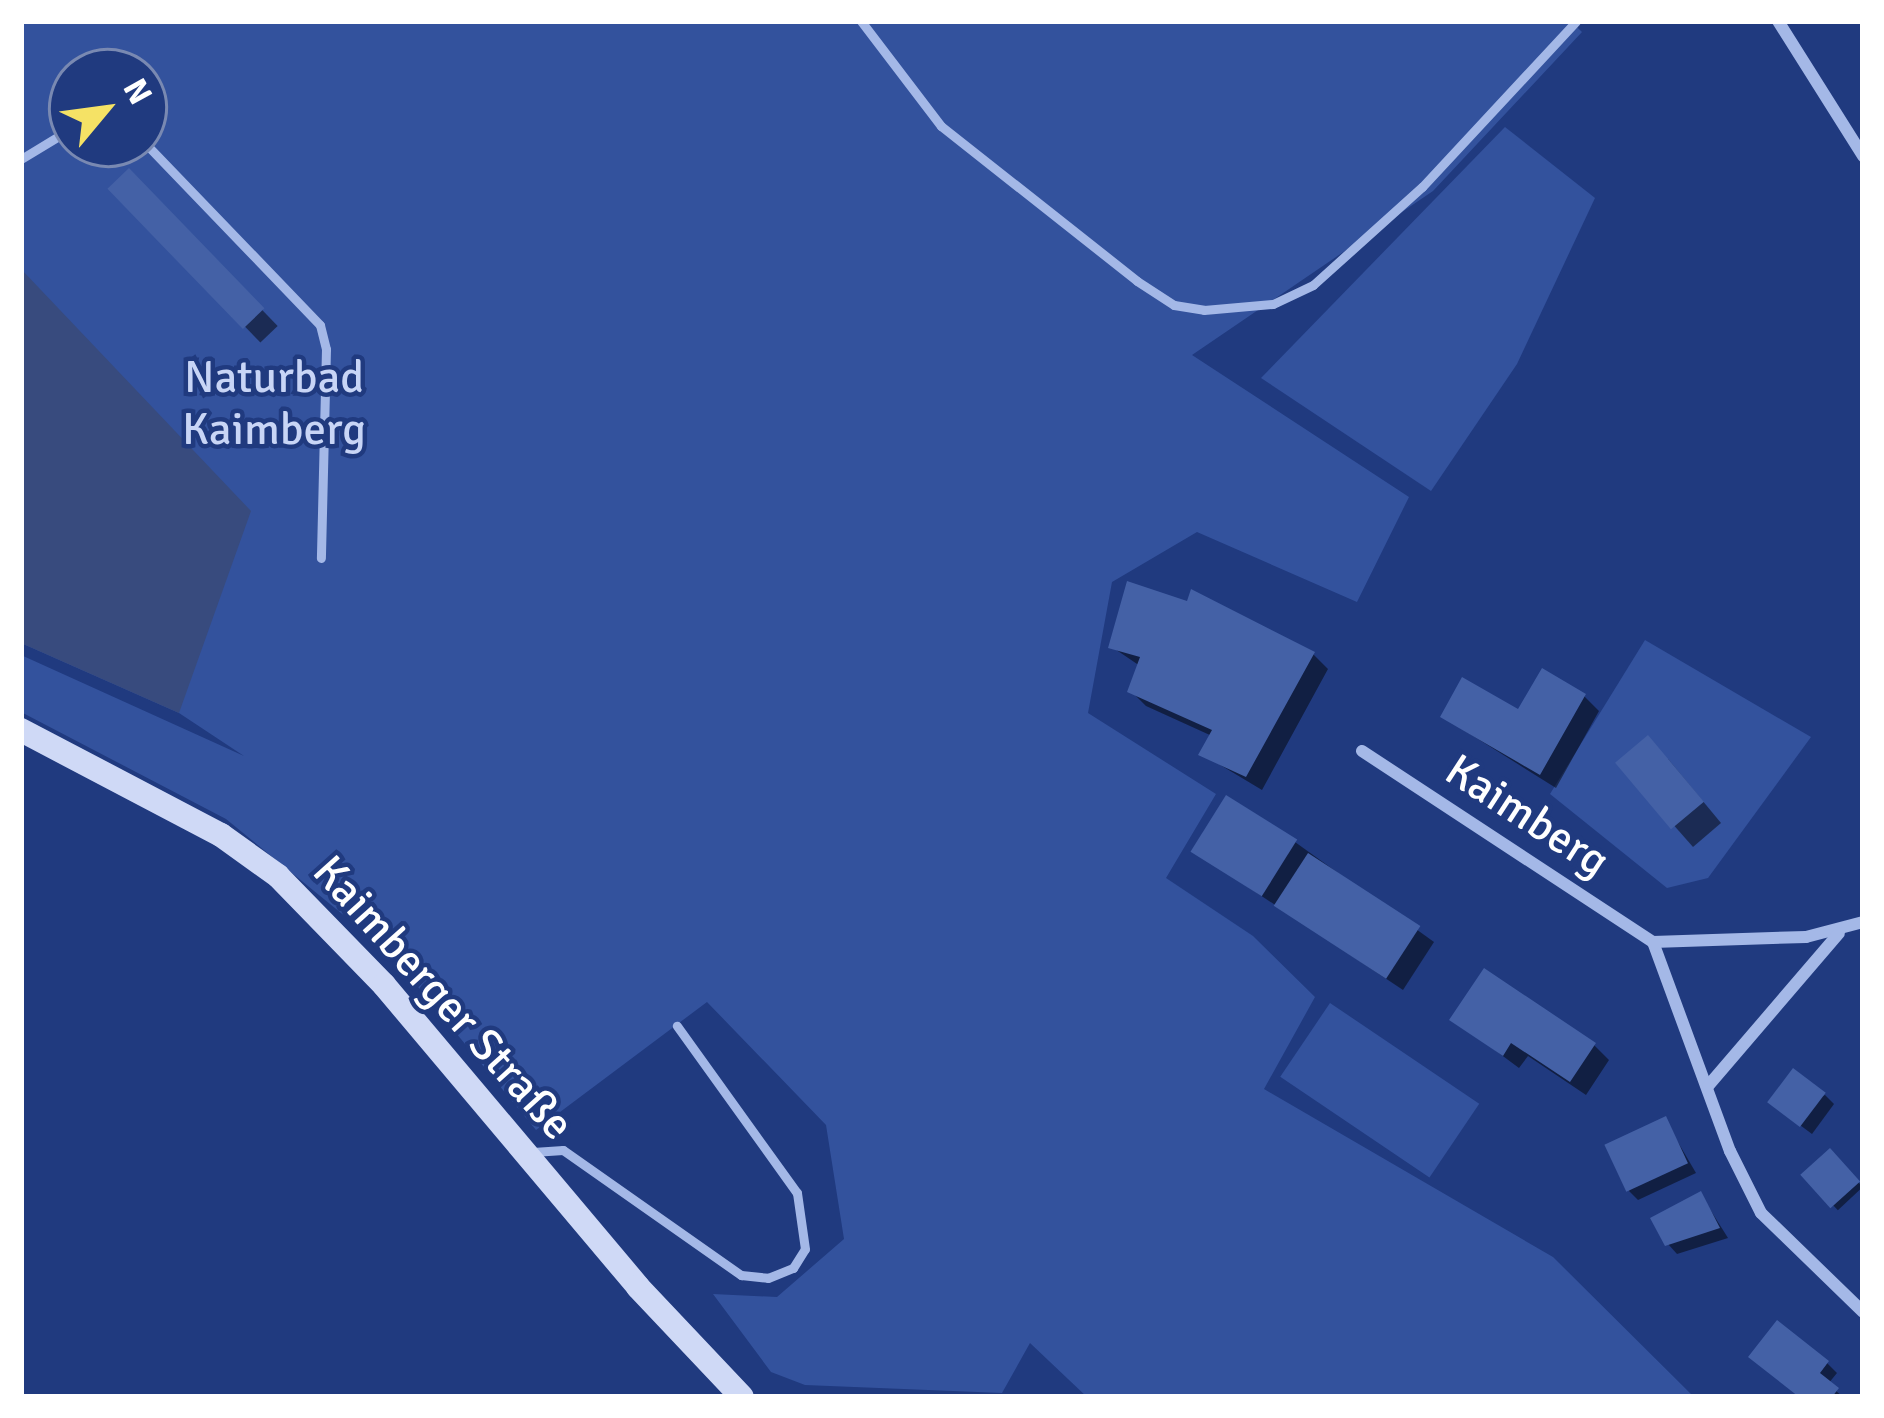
<!DOCTYPE html>
<meta charset="utf-8">
<style>
body{margin:0}
#map{position:relative;width:1884px;height:1418px;overflow:hidden;background:#203a7f;font-family:Signika,sans-serif}
div>[style]{position:absolute}
[style*='--x']{left:calc(var(--x)*1px);top:calc(var(--y)*1px);width:calc(var(--w)*1px);rotate:calc(var(--a)*1deg)}
.green>*{inset:0;background:#33529d;transform-origin:0 0}
.water>*{inset:0;background:#384b7e}
.shadow>*{inset:0;background:#0007;transform-origin:0 0}
.building>*{inset:0;background:#4461a6;transform-origin:0 0}
.service>*{height:9px;margin:-4.5px;padding:0 4.5px;transform-origin:4.5px;border-radius:4.5px;background:#a4b8e7}
.minor>*{height:12px;margin:-6px;padding:0 6px;transform-origin:6px;border-radius:6px;background:#a4b8e7}
.secondary>*{height:24px;margin:-12px;padding:0 12px;transform-origin:12px;border-radius:12px;background:#cfd9f6}
span{translate:-50% -50%;white-space:nowrap;text-align:center;line-height:1.15;-webkit-text-stroke:9px #203a7f;paint-order:stroke}
.park-label{font-size:45px;color:#c8d5f6}
.street-label{font-size:45px;color:#fff}
.frame{position:absolute;inset:0;border:24px solid #fff;pointer-events:none}
.north{position:absolute;left:48px;top:48px;width:120px;height:120px;box-sizing:border-box;background:#203a7f;border:3px solid #7989b2;border-radius:50%;rotate:61deg;font-size:33px;font-weight:700;line-height:48px;text-align:center;color:#fff}
.north::after{content:'';display:block;margin:auto;width:42px;height:54px;background:#f5e265;clip-path:polygon(50% 0,100% 100%,50% 72%,0 100%)}
</style>
<div id="map">
<div class="green">
<div style="clip-path:polygon(evenodd,21px 21px,1571px 21px,1582px 32px,1433px 191px,1192px 355px,1409px 497px,1357px 602px,1197px 532px,1112px 582px,1088px 713px,1216px 794px,1166px 878px,1253px 936px,1315px 997px,1264px 1089px,1553px 1257px,1694px 1397px,1087px 1397px,1030px 1343px,1002px 1393px,805px 1385px,771px 1372px,713px 1294px,777px 1297px,844px 1239px,826px 1125px,707px 1002px,536px 1130px,390px 953px,226px 819px,21px 712px,21px 655px,244px 756px,179px 713px,21px 643px,21px 21px,72px 72px,144px 72px,144px 144px,72px 144px,72px 72px)"></div>
<div style="clip-path:polygon(1505px 127px,1595px 198px,1517px 364px,1431px 491px,1261px 378px)"></div>
<div style="clip-path:polygon(1645px 640px,1811px 737px,1708px 878px,1667px 888px,1550px 794px)"></div>
<div style="left:1330px;top:1003px;width:180px;height:89px;rotate:34deg"></div>
</div>
<div class="water">
<div style="clip-path:polygon(21px 269px,251px 511px,179px 713px,21px 643px)"></div>
</div>
<div class="shadow">
<div style="left:129px;top:172px;width:214px;height:24px;rotate:46deg"></div>
<div style="clip-path:polygon(1112px 647px,1313px 654px,1328px 669px,1262px 790px,1202px 754px,1212px 736px,1146px 706px,1131px 691px,1140px 666px)"></div>
<div style="clip-path:polygon(1584px 696px,1599px 711px,1556px 788px,1443px 717px,1519px 713px)"></div>
<div style="clip-path:polygon(1668px 759px,1721px 823px,1693px 847px,1619px 763px)"></div>
<div style="clip-path:polygon(1295px 842px,1434px 942px,1403px 990px,1194px 851px)"></div>
<div style="clip-path:polygon(1453px 1019px,1594px 1045px,1609px 1060px,1586px 1095px,1528px 1056px,1519px 1068px)"></div>
<div style="clip-path:polygon(1825px 1095px,1834px 1104px,1812px 1134px,1781px 1111px)"></div>
<div style="clip-path:polygon(1665px 1120px,1696px 1173px,1638px 1200px,1629px 1191px)"></div>
<div style="left:1830px;top:1152px;width:48px;height:34px;rotate:47deg"></div>
<div style="clip-path:polygon(1701px 1195px,1728px 1238px,1677px 1254px,1668px 1244px)"></div>
<div style="clip-path:polygon(1827px 1363px,1837px 1373px,1828px 1384px,1843px 1397px,1801px 1397px)"></div>
</div>
<div class="building">
<div style="left:129px;top:168px;width:195px;height:30px;rotate:46deg"></div>
<div style="clip-path:polygon(1127px 581px,1187px 601px,1191px 589px,1315px 652px,1246px 777px,1198px 755px,1212px 730px,1127px 692px,1140px 657px,1108px 648px)"></div>
<div style="clip-path:polygon(1542px 668px,1586px 694px,1540px 775px,1440px 717px,1462px 677px,1518px 709px)"></div>
<div style="left:1648px;top:735px;width:87px;height:43px;rotate:50deg"></div>
<div style="left:1226px;top:795px;width:84px;height:67px;rotate:32deg"></div>
<div style="left:1308px;top:853px;width:134px;height:63px;rotate:33deg"></div>
<div style="clip-path:polygon(1484px 968px,1596px 1043px,1570px 1082px,1511px 1043px,1503px 1056px,1449px 1020px)"></div>
<div style="left:1793px;top:1068px;width:41px;height:43px;rotate:37deg"></div>
<div style="left:1666px;top:1116px;width:52px;height:68px;rotate:65deg"></div>
<div style="left:1830px;top:1148px;width:45px;height:40px;rotate:48deg"></div>
<div style="clip-path:polygon(1701px 1191px,1720px 1228px,1665px 1246px,1650px 1218px)"></div>
<div style="clip-path:polygon(1777px 1320px,1829px 1361px,1820px 1373px,1839px 1388px,1832px 1397px,1799px 1397px,1748px 1357px)"></div>
</div>
<div class="service">
<div style="--x:861;--y:21;--w:132;--a:52.7"></div>
<div style="--x:941;--y:126;--w:250;--a:38.3"></div>
<div style="--x:1137;--y:281;--w:44;--a:33"></div>
<div style="--x:1174;--y:305;--w:30;--a:9"></div>
<div style="--x:1204;--y:310;--w:69;--a:-5"></div>
<div style="--x:1273;--y:304;--w:44;--a:-25.4"></div>
<div style="--x:1313;--y:285;--w:147;--a:-42"></div>
<div style="--x:1422;--y:187;--w:226;--a:-47.1"></div>
<div style="--x:144;--y:142;--w:254;--a:46.1"></div>
<div style="--x:320;--y:325;--w:25;--a:76"></div>
<div style="--x:326;--y:349;--w:209;--a:91.4"></div>
<div style="--x:21;--y:159;--w:60;--a:-31.3"></div>
<div style="--x:533;--y:1152;--w:30;--a:-4"></div>
<div style="--x:563;--y:1150;--w:218;--a:35.1"></div>
<div style="--x:741;--y:1275;--w:27;--a:6"></div>
<div style="--x:768;--y:1278;--w:27;--a:-22"></div>
<div style="--x:793;--y:1268;--w:22;--a:-58"></div>
<div style="--x:805;--y:1249;--w:57;--a:-98.1"></div>
<div style="--x:797;--y:1193;--w:206;--a:-125.7"></div>
</div>
<div class="minor">
<div style="--x:1778;--y:21;--w:160;--a:57.8"></div>
<div style="--x:1362;--y:751;--w:348;--a:33.3"></div>
<div style="--x:1653;--y:942;--w:153;--a:-1.9"></div>
<div style="--x:1806;--y:937;--w:59;--a:-14.7"></div>
<div style="--x:1653;--y:942;--w:223;--a:69.8"></div>
<div style="--x:1730;--y:1151;--w:69;--a:63.4"></div>
<div style="--x:1761;--y:1213;--w:142;--a:44.1"></div>
<div style="--x:1708;--y:1086;--w:201;--a:-49.4"></div>
</div>
<div class="secondary">
<div style="--x:21;--y:730;--w:226;--a:27.7"></div>
<div style="--x:221;--y:835;--w:70;--a:35.7"></div>
<div style="--x:278;--y:876;--w:152;--a:45.8"></div>
<div style="--x:384;--y:985;--w:395;--a:49.9"></div>
<div style="--x:638;--y:1287;--w:151;--a:46.6"></div>
</div>
<div class="park-label">
<span style="left:274px;top:404px">Naturbad<br>Kaimberg</span>
</div>
<div class="street-label">
<span style="left:1527px;top:816px;rotate:33deg">Kaimberg</span>
<span style="left:443px;top:998px;rotate:48deg">Kaimberger Straße</span>
</div>
<div class="frame"></div>
<div class="north">N</div>
</div>
